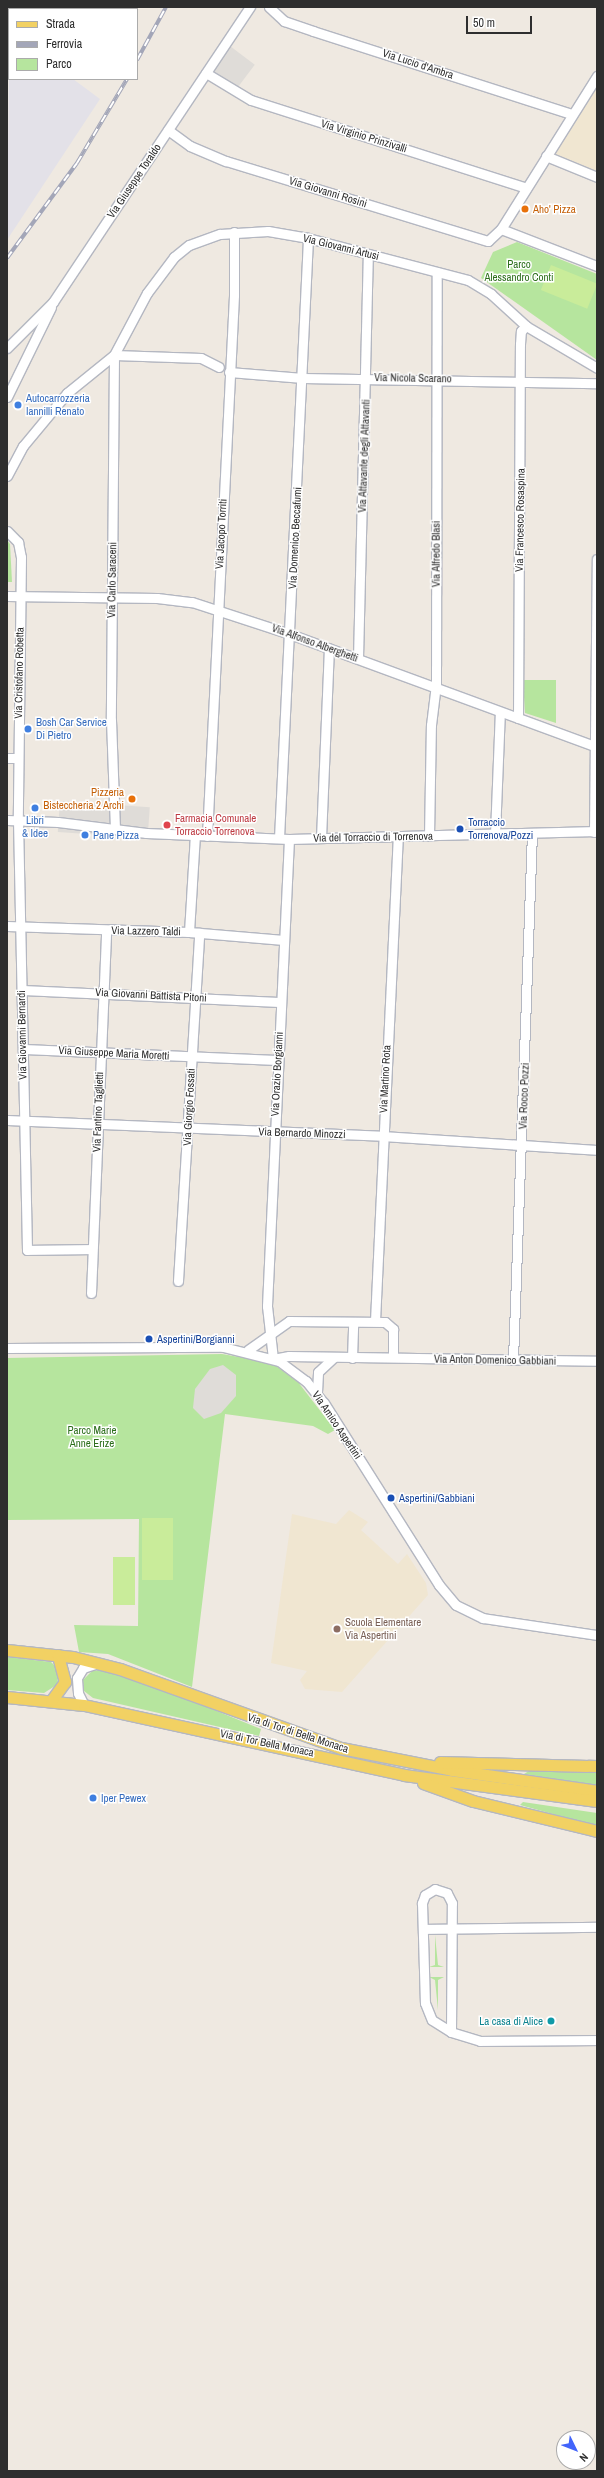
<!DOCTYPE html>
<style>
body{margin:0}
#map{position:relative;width:604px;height:2478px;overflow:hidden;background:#efe9e1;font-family:"Archivo Narrow",sans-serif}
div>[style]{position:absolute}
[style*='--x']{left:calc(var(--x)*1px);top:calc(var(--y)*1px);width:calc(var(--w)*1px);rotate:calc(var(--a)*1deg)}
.industrial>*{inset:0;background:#e3e1e8}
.education>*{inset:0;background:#f0e6d1}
.green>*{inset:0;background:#b6e59e}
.pitch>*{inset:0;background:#c9ec9a;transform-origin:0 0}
.plaza>*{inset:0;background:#dfdcd8;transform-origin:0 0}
.roads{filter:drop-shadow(1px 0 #b4b7c1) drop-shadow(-1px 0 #b4b7c1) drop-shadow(0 1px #b4b7c1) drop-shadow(0 -1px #b4b7c1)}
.minor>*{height:9px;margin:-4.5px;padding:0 4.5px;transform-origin:4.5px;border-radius:4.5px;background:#fff}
.major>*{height:11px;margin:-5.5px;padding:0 5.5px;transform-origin:5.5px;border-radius:5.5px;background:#f2d163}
.rail>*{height:4px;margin-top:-2px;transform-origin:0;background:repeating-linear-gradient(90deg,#fff 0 8px,#a3a6b8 0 16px);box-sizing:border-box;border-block:1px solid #a3a6b8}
.dots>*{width:11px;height:11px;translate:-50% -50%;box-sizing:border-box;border:2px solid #fff;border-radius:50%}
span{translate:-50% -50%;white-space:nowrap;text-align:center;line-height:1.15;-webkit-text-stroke:3px #fff;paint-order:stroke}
.street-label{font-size:11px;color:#2e2e2e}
.food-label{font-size:11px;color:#c56008}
.left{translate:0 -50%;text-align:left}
.right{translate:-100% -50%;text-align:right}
.park-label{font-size:11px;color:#2c6e1b}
.shop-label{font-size:11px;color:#366cbe}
.health-label{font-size:11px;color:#be3a42}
.transit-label{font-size:11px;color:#164399}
.education-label{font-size:11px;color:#785e54}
.culture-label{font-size:11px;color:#0d838f}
.frame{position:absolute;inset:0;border:8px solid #2e2e2e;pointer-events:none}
.legend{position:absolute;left:8px;top:8px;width:130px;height:72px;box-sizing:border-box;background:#fff;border:1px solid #ababab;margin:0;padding:5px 7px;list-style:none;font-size:12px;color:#2e2e2e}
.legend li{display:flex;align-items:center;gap:8px;height:20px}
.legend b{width:20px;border:1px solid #ababab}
.north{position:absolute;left:556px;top:2430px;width:40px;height:40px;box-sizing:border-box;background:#fff;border:1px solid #ababab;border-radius:50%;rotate:133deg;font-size:11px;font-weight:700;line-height:16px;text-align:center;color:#2e2e2e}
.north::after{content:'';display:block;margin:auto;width:14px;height:18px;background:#4264fb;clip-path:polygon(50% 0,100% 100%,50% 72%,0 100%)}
.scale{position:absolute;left:466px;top:16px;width:66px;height:18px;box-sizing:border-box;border:2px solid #2e2e2e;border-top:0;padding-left:5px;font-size:12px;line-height:14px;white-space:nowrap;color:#2e2e2e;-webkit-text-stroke:3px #fff;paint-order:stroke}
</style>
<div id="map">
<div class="industrial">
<div style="clip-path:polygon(9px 62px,9px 79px,73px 79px,100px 99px,7px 240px)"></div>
</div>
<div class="education">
<div style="clip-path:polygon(597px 77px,597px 177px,546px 156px)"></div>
<div style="clip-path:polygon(349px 1510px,368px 1522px,361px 1530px,398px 1564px,407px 1554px,426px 1583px,428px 1595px,342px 1692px,305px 1689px,300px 1680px,307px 1671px,271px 1663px,292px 1514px,336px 1524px)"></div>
</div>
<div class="green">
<div style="clip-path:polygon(517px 242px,597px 274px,597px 360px,481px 278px,493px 252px)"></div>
<div style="clip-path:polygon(7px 540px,10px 544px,12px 582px,7px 582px)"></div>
<div style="clip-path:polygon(523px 680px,556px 680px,556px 723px,525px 713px)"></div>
<div style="clip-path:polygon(222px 1354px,272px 1363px,298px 1382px,335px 1430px,328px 1434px,313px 1426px,225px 1414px,192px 1687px,108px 1654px,79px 1652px,74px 1625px,138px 1626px,139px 1519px,7px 1520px,7px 1358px)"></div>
<div style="clip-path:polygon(7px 1657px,51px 1662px,57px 1668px,58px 1684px,44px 1693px,7px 1690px)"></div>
<div style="clip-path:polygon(101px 1670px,175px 1694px,261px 1729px,259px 1736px,93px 1698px,84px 1691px,83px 1680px,92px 1671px)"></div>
<div style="clip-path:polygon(529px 1771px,597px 1772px,597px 1785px,524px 1774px)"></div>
<div style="clip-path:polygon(523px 1802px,597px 1813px,597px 1826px,520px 1805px)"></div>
<div style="clip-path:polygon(435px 1935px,438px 1965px,444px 1967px,429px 1967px,435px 1965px)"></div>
<div style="clip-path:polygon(429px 1977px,444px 1977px,438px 1980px,438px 2010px,435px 1980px)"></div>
</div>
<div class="pitch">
<div style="left:551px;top:265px;width:50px;height:27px;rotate:22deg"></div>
<div style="left:142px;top:1518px;width:31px;height:62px"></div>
<div style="left:113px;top:1557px;width:22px;height:48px"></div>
</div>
<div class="plaza">
<div style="left:226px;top:43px;width:36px;height:36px;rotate:37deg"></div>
<div style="left:60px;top:801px;width:90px;height:31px;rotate:4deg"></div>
<div style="clip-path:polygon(223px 1365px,236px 1375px,236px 1396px,221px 1413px,204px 1419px,193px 1408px,195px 1389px,210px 1369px)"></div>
</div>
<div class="roads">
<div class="minor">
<div style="--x:269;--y:7;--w:21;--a:43"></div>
<div style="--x:284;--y:21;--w:31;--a:19"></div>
<div style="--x:313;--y:31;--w:271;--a:17.8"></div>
<div style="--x:48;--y:9;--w:3;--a:-45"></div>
<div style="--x:7;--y:59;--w:3;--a:-45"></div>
<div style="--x:206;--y:73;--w:52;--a:31"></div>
<div style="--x:251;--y:100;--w:289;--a:17.7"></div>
<div style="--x:168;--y:130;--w:27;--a:36"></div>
<div style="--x:190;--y:146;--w:39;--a:23"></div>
<div style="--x:226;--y:161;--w:274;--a:17"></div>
<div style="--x:488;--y:241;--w:18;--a:-43"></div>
<div style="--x:501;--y:229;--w:181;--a:-57.9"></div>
<div style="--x:546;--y:156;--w:55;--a:22.4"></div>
<div style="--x:501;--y:229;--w:103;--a:21.1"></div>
<div style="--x:7;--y:348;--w:65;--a:-45"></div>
<div style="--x:53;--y:302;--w:355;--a:-56.3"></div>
<div style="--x:114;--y:355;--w:365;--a:90.5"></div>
<div style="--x:111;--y:720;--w:109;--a:87.9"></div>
<div style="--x:114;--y:355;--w:87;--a:2"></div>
<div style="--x:201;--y:358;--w:20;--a:27"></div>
<div style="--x:229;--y:372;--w:74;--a:4.6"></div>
<div style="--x:303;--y:378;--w:294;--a:1"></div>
<div style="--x:7;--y:397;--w:100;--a:-63.9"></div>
<div style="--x:7;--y:476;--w:34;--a:-62"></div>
<div style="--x:23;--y:446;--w:69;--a:-50.3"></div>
<div style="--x:67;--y:393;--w:60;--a:-39"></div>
<div style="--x:114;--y:355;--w:70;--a:-62"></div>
<div style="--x:147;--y:293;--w:45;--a:-53.1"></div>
<div style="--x:174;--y:257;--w:19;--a:-39"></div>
<div style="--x:189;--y:245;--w:33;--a:-20"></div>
<div style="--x:220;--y:234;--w:48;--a:-3.6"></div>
<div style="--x:268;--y:231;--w:41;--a:9.9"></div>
<div style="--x:308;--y:238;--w:165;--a:14.7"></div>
<div style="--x:468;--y:280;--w:27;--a:31"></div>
<div style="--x:491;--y:294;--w:47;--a:42.4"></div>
<div style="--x:526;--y:326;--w:82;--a:30.6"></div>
<div style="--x:7;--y:531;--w:16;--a:45"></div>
<div style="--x:18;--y:542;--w:15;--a:79"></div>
<div style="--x:21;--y:557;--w:263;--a:90.7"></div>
<div style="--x:18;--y:820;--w:430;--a:88.8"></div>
<div style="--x:27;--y:1250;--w:64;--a:-0.9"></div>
<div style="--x:7;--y:596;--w:150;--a:0.8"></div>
<div style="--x:157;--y:598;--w:35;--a:7"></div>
<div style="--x:192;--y:602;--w:103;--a:18.1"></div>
<div style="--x:290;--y:634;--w:327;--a:20.2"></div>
<div style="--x:358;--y:658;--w:404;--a:-88.6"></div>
<div style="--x:518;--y:718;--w:374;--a:-89.7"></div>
<div style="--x:520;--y:344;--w:13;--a:-86"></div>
<div style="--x:521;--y:331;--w:7;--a:-45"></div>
<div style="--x:7;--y:758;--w:11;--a:0"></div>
<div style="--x:7;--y:820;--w:51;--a:2.2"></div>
<div style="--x:58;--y:822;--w:89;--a:7.1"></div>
<div style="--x:146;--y:833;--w:143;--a:2.4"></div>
<div style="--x:289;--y:839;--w:308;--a:-1.5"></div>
<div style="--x:594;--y:832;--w:273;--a:-89.4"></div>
<div style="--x:495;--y:834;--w:122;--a:-87.7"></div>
<div style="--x:207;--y:836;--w:542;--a:-87.14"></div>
<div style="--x:234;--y:295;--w:63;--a:-90"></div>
<div style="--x:429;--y:836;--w:111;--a:-89"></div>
<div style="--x:431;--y:725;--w:38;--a:-83"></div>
<div style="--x:436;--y:687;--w:415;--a:-89.9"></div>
<div style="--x:279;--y:838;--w:601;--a:-87.23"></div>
<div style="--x:321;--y:838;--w:190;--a:-87.6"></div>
<div style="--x:289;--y:839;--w:468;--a:92.7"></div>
<div style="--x:267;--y:1306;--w:53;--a:83.5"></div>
<div style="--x:273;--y:1359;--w:16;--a:-11"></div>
<div style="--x:289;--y:1356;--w:308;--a:0.9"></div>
<div style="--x:7;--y:926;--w:182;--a:1.9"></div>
<div style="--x:189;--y:932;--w:95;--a:4.8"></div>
<div style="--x:189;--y:932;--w:97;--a:-86.5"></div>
<div style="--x:22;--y:990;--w:258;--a:2.7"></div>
<div style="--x:23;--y:1049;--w:255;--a:2.5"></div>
<div style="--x:7;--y:1120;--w:375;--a:2.4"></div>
<div style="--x:382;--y:1136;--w:215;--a:3.7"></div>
<div style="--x:178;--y:1281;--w:349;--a:-86.5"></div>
<div style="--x:91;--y:1293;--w:363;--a:-87.6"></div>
<div style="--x:375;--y:1321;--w:485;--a:-87.3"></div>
<div style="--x:7;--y:1348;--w:216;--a:-0.3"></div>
<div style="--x:223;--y:1347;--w:58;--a:14"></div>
<div style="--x:279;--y:1361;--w:34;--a:37"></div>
<div style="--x:306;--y:1381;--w:28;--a:51"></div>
<div style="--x:324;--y:1403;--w:215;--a:57.7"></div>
<div style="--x:439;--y:1585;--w:26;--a:50"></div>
<div style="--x:456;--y:1605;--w:30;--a:26"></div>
<div style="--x:483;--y:1618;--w:115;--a:8.5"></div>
<div style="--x:248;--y:1350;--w:50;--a:-35.3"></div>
<div style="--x:289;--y:1321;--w:96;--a:0.6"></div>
<div style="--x:385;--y:1322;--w:11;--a:41"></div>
<div style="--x:393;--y:1329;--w:28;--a:90"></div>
<div style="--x:352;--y:1358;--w:36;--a:-88"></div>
<div style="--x:513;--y:1360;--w:527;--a:-87.94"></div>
<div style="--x:317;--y:1392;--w:20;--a:-87"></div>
<div style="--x:318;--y:1372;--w:22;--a:-43"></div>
<div style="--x:84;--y:1705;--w:13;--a:-117"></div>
<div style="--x:78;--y:1693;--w:15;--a:-94"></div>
<div style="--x:77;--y:1678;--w:12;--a:-59"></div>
<div style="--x:83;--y:1668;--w:16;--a:-18"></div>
<div style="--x:423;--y:1929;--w:174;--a:-0.7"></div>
<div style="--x:451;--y:2032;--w:129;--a:-89.6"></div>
<div style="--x:452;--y:1903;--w:11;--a:-117"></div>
<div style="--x:447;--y:1893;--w:13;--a:-162"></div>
<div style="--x:435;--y:1889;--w:12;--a:149"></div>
<div style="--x:425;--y:1895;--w:9;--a:111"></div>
<div style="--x:422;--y:1903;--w:100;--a:88.3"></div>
<div style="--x:425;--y:2003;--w:18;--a:68"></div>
<div style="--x:432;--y:2020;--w:22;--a:32"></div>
<div style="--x:451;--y:2032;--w:30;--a:17"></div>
<div style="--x:480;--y:2041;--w:117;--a:-0.5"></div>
</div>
<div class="major">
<div style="--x:7;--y:1650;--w:66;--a:6.1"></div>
<div style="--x:73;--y:1657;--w:49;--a:14.3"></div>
<div style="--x:120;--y:1669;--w:235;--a:19.7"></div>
<div style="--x:341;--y:1748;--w:113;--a:11.2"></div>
<div style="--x:452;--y:1770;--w:147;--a:8.2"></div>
<div style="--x:7;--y:1697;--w:77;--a:5.9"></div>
<div style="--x:84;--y:1705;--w:328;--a:12.3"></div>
<div style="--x:404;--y:1775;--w:195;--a:7.7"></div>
<div style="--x:51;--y:1701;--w:24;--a:-54"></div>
<div style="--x:65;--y:1682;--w:28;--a:-105"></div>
<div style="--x:440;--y:1762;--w:157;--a:1.5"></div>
<div style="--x:423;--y:1783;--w:53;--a:19.8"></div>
<div style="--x:473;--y:1801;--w:128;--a:13.6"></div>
</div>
</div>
<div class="rail">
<div style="--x:137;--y:60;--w:60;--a:-61.3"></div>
<div style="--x:7;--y:258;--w:118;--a:-53.6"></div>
<div style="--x:77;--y:163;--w:98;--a:-59.2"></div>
</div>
<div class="dots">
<div style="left:525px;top:209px;background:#e8710a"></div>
<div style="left:18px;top:405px;background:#3f7fe0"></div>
<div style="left:28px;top:729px;background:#3f7fe0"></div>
<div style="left:132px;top:799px;background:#e8710a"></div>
<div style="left:35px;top:808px;background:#3f7fe0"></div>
<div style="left:167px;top:825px;background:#e0444e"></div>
<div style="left:460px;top:829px;background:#1a4fb4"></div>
<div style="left:85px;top:835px;background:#3f7fe0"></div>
<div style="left:149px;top:1339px;background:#1a4fb4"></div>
<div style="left:391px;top:1498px;background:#1a4fb4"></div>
<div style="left:337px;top:1629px;background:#8d6e63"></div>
<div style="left:93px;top:1798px;background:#3f7fe0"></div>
<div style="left:551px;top:2021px;background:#0f9aa8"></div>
</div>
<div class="street-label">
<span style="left:418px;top:64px;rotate:18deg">Via Lucio d'Ambra</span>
<span style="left:364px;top:136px;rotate:17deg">Via Virginio Prinzivalli</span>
<span style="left:134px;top:181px;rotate:-56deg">Via Giuseppe Toraldo</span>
<span style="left:328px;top:192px;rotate:17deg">Via Giovanni Rosini</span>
<span style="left:341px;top:247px;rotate:14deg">Via Giovanni Artusi</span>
<span style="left:413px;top:378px;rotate:1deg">Via Nicola Scarano</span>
<span style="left:364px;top:456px;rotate:-88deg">Via Attavante degli Attavanti</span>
<span style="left:520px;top:520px;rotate:-89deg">Via Francesco Rosaspina</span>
<span style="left:221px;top:534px;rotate:-87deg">Via Jacopo Torriti</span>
<span style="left:295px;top:538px;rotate:-87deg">Via Domenico Beccafumi</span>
<span style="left:436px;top:554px;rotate:-90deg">Via Alfredo Blasi</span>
<span style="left:112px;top:580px;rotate:-89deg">Via Carlo Saraceni</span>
<span style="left:315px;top:643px;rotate:20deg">Via Alfonso Alberghetti</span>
<span style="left:19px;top:673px;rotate:-89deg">Via Cristofano Robetta</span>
<span style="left:373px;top:837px;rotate:-1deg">Via del Torraccio di Torrenova</span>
<span style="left:146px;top:931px;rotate:1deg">Via Lazzero Taldi</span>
<span style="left:151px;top:995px;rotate:3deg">Via Giovanni Battista Pitoni</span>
<span style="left:22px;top:1035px;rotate:-91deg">Via Giovanni Bernardi</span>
<span style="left:114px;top:1053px;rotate:3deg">Via Giuseppe Maria Moretti</span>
<span style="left:277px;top:1074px;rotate:-87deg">Via Orazio Borgianni</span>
<span style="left:385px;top:1079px;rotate:-87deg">Via Martino Rota</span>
<span style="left:524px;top:1096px;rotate:-88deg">Via Rocco Pozzi</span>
<span style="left:189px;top:1107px;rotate:-87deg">Via Giorgio Fossati</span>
<span style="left:98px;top:1112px;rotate:-88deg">Via Fantino Taglietti</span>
<span style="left:302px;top:1133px;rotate:2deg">Via Bernardo Minozzi</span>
<span style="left:495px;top:1360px;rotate:1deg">Via Anton Domenico Gabbiani</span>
<span style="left:337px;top:1425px;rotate:56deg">Via Amico Aspertini</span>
<span style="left:298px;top:1733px;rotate:18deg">Via di Tor di Bella Monaca</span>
<span style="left:267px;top:1743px;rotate:12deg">Via di Tor Bella Monaca</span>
</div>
<div class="food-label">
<span class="left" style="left:533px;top:209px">Aho' Pizza</span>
<span class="right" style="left:124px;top:799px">Pizzeria<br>Bisteccheria 2 Archi</span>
</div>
<div class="park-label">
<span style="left:519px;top:271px">Parco<br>Alessandro Conti</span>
<span style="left:92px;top:1437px">Parco Marie<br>Anne Erize</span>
</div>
<div class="shop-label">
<span class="left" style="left:26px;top:405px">Autocarrozzeria<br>Iannilli Renato</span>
<span class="left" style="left:36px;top:729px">Bosh Car Service<br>Di Pietro</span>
<span style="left:35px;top:827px">Libri<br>&amp; Idee</span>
<span class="left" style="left:93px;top:835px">Pane Pizza</span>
<span class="left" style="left:101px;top:1798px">Iper Pewex</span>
</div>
<div class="health-label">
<span class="left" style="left:175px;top:825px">Farmacia Comunale<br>Torraccio Torrenova</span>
</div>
<div class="transit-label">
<span class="left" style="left:468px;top:829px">Torraccio<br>Torrenova/Pozzi</span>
<span class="left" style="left:157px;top:1339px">Aspertini/Borgianni</span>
<span class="left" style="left:399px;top:1498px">Aspertini/Gabbiani</span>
</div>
<div class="education-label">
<span class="left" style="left:345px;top:1629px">Scuola Elementare<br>Via Aspertini</span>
</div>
<div class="culture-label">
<span class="right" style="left:543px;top:2021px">La casa di Alice</span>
</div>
<div class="frame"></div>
<ul class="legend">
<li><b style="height:5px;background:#f2d163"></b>Strada</li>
<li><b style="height:5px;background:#a3a6b8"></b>Ferrovia</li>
<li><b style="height:11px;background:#b6e59e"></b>Parco</li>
</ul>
<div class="north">N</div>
<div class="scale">50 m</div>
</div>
